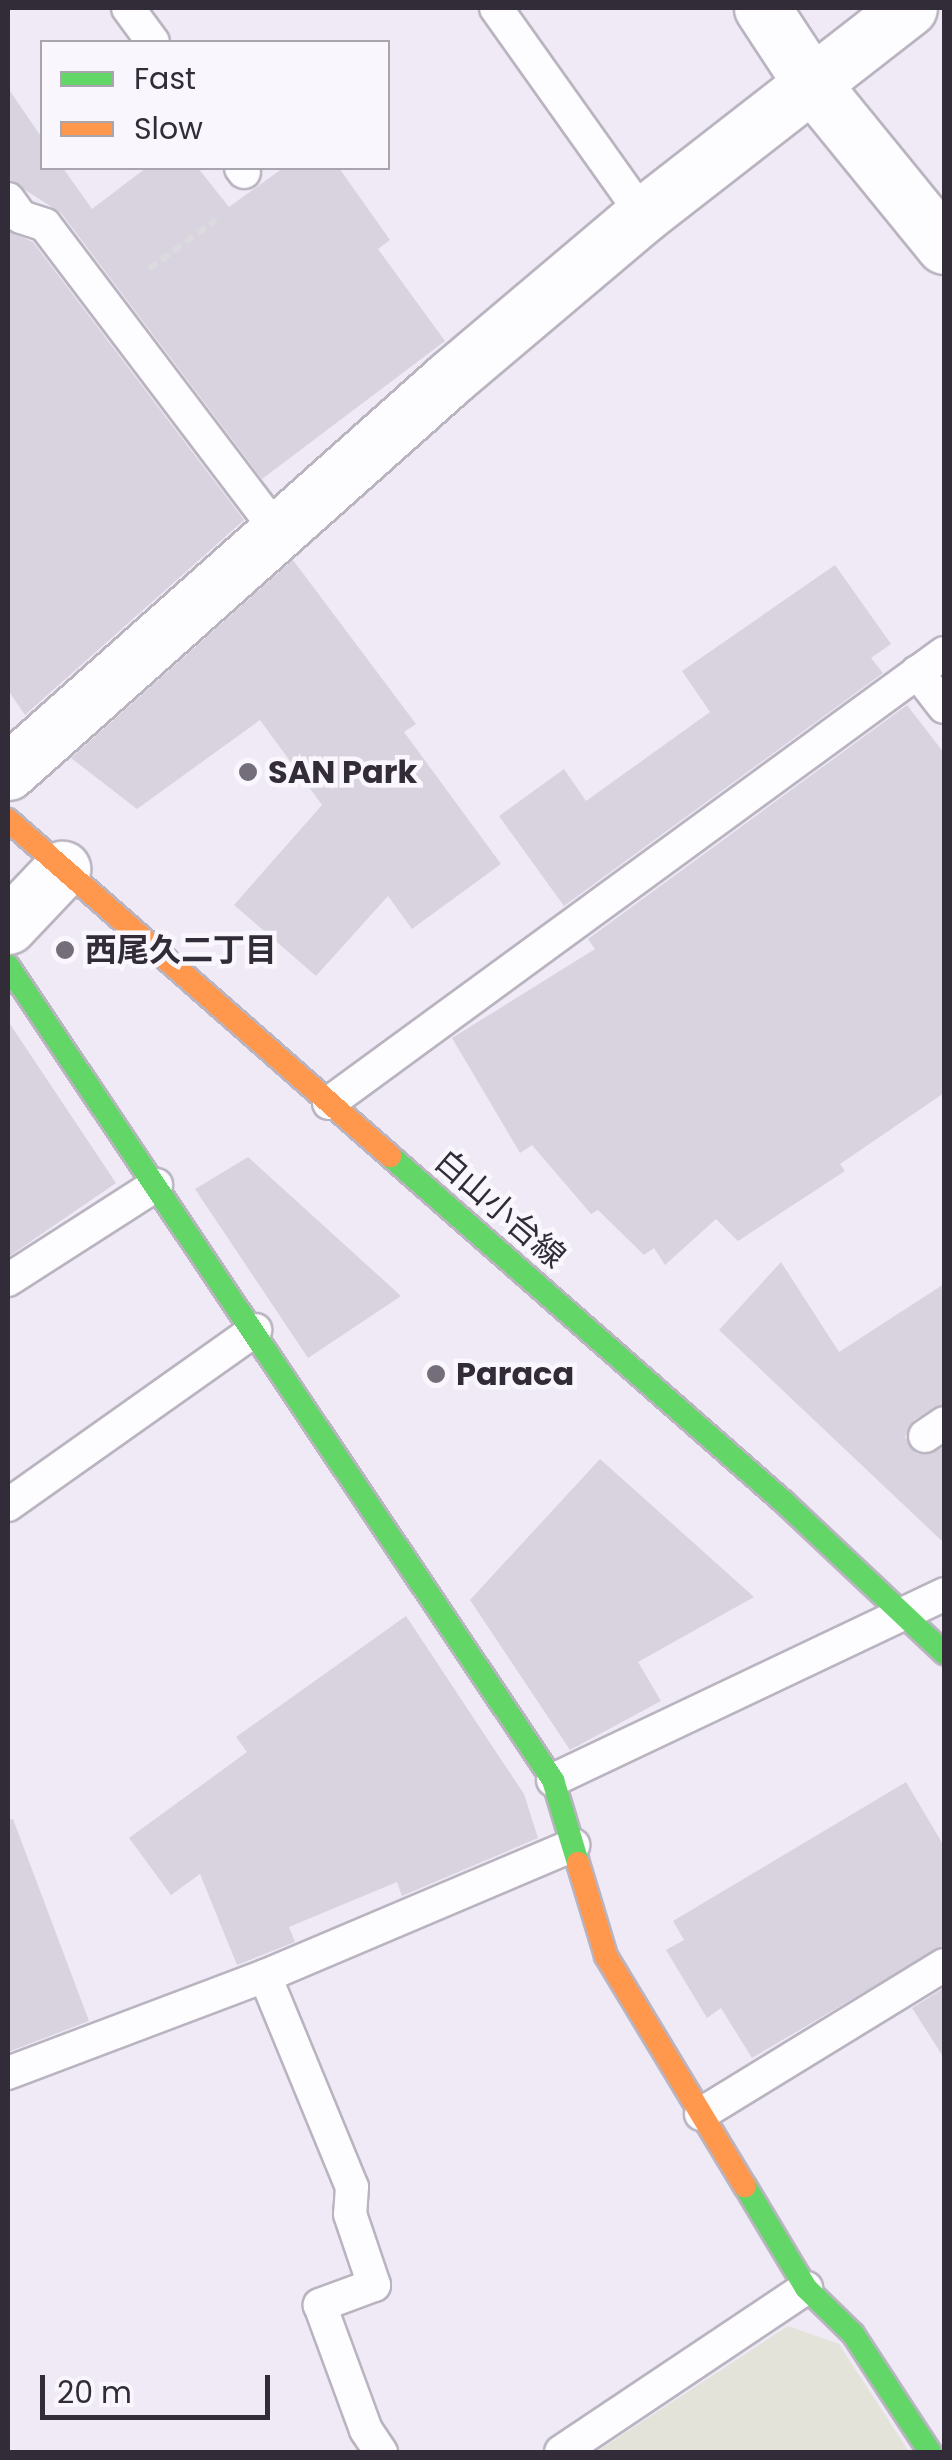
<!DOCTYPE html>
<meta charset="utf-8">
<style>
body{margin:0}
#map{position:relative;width:952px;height:2460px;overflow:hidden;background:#efeaf6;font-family:Poppins,"Noto Sans JP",sans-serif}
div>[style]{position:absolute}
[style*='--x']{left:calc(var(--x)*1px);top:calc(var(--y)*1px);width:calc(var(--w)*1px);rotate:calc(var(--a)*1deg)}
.green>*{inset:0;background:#e3e3d9}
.building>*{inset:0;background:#d8d3df}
.path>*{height:6px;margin-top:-3px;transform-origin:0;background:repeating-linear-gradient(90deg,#dbdade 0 10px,transparent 0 15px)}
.roads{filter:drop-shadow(2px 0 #b9b4c0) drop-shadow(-2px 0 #b9b4c0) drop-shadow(0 2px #b9b4c0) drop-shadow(0 -2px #b9b4c0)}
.lane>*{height:32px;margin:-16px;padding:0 16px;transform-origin:16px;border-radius:16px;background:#fdfcfe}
.street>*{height:55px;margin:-27.5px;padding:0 27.5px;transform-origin:27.5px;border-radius:27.5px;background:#fdfcfe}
.fast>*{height:22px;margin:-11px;padding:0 11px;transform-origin:11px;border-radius:11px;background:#63d668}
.slow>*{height:22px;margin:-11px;padding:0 11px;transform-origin:11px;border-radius:11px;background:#ff974d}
.dots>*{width:28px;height:28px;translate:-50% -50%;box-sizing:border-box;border:5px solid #f9f6fd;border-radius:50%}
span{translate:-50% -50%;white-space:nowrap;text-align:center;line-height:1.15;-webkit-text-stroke:9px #f9f6fd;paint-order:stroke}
.poi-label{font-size:32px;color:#312c38;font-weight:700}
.left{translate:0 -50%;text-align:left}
.street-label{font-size:32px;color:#312c38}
.frame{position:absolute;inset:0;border:10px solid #312c38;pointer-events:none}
.legend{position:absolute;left:40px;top:40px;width:350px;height:130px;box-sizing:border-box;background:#f9f6fd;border:2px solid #a9a5ae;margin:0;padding:12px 18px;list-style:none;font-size:30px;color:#312c38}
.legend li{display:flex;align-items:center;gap:20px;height:50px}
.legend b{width:50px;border:2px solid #a9a5ae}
.scale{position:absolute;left:40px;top:2375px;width:230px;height:45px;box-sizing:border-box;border:5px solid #312c38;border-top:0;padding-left:12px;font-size:30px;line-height:35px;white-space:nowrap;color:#312c38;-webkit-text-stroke:8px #f9f6fd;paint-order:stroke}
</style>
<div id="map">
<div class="green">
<div style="clip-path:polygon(788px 2326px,839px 2344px,909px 2452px,596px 2452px)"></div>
</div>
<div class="building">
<div style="clip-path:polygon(8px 88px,42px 138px,42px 168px,63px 168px,92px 209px,146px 168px,198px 168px,229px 207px,283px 168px,339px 168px,390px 240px,378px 249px,445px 341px,262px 479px,61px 213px,8px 179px)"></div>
<div style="clip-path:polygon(8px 231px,33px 242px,244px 520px,25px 715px,8px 690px)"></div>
<div style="clip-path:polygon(293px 560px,416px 724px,404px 732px,501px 864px,412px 929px,388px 896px,316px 976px,234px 905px,322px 805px,260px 720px,137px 809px,71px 758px)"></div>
<div style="clip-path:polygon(835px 565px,891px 644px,871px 658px,883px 673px,564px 906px,499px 816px,564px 769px,586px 801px,710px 712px,682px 671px)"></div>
<div style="clip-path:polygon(907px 705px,944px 753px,944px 1093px,840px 1164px,845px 1171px,738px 1241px,716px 1219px,665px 1265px,654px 1248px,644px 1255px,598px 1210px,591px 1214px,532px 1145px,520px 1153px,452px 1038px,595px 949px,588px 939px)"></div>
<div style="clip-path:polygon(8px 1021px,116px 1183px,8px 1257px)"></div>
<div style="clip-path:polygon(248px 1157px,401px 1296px,308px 1358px,195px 1189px)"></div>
<div style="clip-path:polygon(781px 1262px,839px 1352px,944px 1284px,944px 1403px,914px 1420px,905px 1437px,917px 1454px,944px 1447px,944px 1543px,719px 1330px)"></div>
<div style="clip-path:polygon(600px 1459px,754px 1597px,638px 1662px,661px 1701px,570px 1750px,470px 1600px)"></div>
<div style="clip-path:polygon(406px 1616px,524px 1794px,538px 1838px,402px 1896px,397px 1882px,289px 1927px,295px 1942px,237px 1965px,200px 1874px,171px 1895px,129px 1838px,247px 1752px,236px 1737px)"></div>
<div style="clip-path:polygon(906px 1782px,944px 1846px,944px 1945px,752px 2058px,721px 2008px,707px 2018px,666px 1950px,684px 1940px,673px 1921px)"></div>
<div style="clip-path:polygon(13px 1819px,89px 2021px,8px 2052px,8px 1820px)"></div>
<div style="clip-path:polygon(944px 1988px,944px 2058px,912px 2008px)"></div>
</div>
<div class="path">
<div style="--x:149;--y:269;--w:83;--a:-36.2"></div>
</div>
<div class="roads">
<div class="lane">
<div style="--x:128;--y:8;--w:42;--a:53.7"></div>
<div style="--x:496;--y:8;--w:254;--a:54.6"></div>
<div style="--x:241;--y:168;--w:5;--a:53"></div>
<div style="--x:8;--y:199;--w:22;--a:54"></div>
<div style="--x:21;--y:217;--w:25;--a:18"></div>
<div style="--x:45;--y:225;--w:384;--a:52.8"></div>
<div style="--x:917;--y:672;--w:44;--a:52.4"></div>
<div style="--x:329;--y:1103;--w:762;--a:-36.19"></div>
<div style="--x:8;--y:1280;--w:176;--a:-32.7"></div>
<div style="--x:925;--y:1436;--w:23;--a:-34"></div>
<div style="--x:8;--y:1505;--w:303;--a:-35.3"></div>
<div style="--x:553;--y:1780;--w:433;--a:-25.4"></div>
<div style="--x:265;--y:1976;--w:228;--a:67.6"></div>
<div style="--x:352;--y:2187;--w:27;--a:94"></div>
<div style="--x:350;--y:2214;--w:75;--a:71.3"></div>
<div style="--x:374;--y:2285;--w:58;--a:159.7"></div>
<div style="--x:320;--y:2305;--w:133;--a:69.8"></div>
<div style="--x:366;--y:2430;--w:27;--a:56"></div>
<div style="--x:8;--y:2073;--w:275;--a:-20.7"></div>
<div style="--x:265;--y:1976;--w:335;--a:-23"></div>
<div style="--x:701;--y:2114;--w:285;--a:-31.5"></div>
<div style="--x:561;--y:2452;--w:295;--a:-33.8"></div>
</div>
<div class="street">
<div style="--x:762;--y:8;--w:91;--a:56.7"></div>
<div style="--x:812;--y:84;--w:209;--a:50.8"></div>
<div style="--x:8;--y:772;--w:592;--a:-41.71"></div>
<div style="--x:450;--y:378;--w:253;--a:-40.2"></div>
<div style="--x:643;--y:215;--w:337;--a:-37.9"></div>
<div style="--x:8;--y:926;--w:79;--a:-46.5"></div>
</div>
<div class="fast">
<div style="--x:8;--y:966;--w:980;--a:56.2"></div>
<div style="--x:553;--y:1780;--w:87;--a:73.2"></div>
<div style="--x:390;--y:1156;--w:526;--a:41.3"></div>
<div style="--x:785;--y:1503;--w:219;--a:43.3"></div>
<div style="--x:745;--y:2186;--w:119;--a:59.1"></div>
<div style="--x:806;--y:2288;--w:66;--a:44.4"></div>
<div style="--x:853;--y:2334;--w:141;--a:56.9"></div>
</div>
<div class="slow">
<div style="--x:8;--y:820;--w:509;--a:41.33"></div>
<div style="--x:578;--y:1863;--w:97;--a:73.2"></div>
<div style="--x:606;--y:1956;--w:269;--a:58.9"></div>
</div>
</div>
<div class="dots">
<div style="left:248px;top:772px;background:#746e7a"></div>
<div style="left:65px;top:950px;background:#746e7a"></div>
<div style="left:436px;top:1374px;background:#746e7a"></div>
</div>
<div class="poi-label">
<span class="left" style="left:268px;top:772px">SAN Park</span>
<span class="left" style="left:85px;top:950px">西尾久二丁目</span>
<span class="left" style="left:456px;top:1374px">Paraca</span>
</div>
<div class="street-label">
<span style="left:500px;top:1209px;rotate:41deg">白山小台線</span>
</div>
<div class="frame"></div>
<ul class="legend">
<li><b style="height:12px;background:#63d668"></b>Fast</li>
<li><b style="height:12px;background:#ff974d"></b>Slow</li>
</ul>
<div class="scale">20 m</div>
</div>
